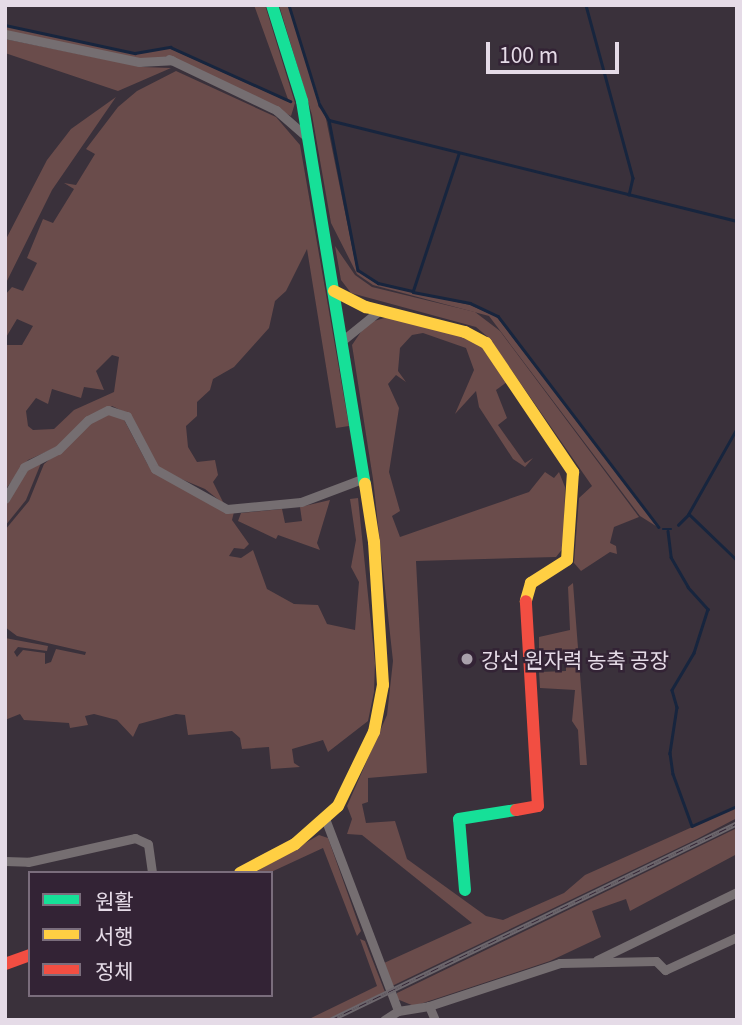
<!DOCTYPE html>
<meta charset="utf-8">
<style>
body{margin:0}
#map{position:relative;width:742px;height:1025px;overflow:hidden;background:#3a313b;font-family:Georgia,"Noto Sans KR",serif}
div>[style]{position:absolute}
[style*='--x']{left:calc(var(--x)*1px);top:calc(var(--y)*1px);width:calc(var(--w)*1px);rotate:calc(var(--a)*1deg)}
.green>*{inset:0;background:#6a4c4b}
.stream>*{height:2.5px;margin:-1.25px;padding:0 1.25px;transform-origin:1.25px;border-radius:1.25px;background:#17253e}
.street>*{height:9px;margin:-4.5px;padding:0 4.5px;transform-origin:4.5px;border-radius:4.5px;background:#756e71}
.fast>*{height:12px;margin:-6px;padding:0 6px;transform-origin:6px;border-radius:6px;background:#16e098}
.slow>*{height:12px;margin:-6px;padding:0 6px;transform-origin:6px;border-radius:6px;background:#ffcf43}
.jam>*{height:12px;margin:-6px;padding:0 6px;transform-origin:6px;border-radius:6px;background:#f24e42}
.rail>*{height:5px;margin-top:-2.5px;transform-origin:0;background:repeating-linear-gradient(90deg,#332335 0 8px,#6d676d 0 16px);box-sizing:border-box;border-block:2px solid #6d676d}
.dots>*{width:19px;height:19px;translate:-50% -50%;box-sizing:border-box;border:4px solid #332335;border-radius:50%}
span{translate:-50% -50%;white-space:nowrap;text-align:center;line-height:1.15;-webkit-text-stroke:5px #332335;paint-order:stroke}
.poi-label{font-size:21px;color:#e5dbe7}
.left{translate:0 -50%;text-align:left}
.frame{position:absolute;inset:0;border:7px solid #e5dbe7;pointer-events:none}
.legend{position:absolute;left:28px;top:871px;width:245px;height:126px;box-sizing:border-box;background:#332335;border:2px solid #7a6d7c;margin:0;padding:9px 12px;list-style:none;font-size:21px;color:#e5dbe7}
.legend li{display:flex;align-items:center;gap:14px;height:35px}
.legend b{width:35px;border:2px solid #7a6d7c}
.scale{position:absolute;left:486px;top:42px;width:133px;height:32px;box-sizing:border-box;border:4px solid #e5dbe7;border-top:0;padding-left:9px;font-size:21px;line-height:24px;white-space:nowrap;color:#e5dbe7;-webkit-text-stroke:5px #332335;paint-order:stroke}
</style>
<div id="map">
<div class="green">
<div style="clip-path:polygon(254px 5px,265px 5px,295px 103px,291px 116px,167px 56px,158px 62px,5px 32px,5px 26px,135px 54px,169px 48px,289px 102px)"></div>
<div style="clip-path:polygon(279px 5px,288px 5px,326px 119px,357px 271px,377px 284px,470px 305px,497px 317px,659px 528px,640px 516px,489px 316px,373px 285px,357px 274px,331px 223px,312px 115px)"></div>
<div style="clip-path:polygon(5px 39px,143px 67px,171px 68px,118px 91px,5px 53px)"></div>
<div style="clip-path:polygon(evenodd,176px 71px,276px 117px,300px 145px,349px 426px,336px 428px,307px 249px,286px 291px,275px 301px,269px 328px,234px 367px,213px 379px,210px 390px,197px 402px,197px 416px,186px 426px,188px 447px,197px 462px,215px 460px,218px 475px,213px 482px,224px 504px,205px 489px,162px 471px,149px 455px,131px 415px,112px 406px,64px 444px,28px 460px,5px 490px,5px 345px,22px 345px,33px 326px,17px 319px,5px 339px,5px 295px,12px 287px,23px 291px,37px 263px,27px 258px,43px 219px,53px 223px,74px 189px,64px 183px,76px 185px,95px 154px,86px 149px,118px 107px,137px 91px,176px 71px,112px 355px,119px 357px,114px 392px,74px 410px,54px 429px,33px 430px,28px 426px,26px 411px,36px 398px,48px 404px,52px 389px,81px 398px,84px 387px,104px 390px,96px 371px,112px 355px)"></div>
<div style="clip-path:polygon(116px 97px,52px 190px,5px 285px,5px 241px,47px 160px,71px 129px)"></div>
<div style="clip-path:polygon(335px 246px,355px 275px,372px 287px,475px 312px,500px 331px,639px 517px,614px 527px,610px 543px,616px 546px,617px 554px,610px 552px,581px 571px,574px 563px,579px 498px,592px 486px,489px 338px,476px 327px,351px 293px,341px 280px)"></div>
<div style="clip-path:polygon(388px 317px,476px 339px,507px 382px,496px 390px,507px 418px,498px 425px,525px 463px,533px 458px,525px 467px,513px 459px,479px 407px,476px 391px,455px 414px,474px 370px,466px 348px,423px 333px,412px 335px,400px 348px,398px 371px,406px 382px,396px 375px,388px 384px,399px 408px,389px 472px,400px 511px,392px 516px,400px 537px,529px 492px,545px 472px,554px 478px,559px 472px,565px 487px,564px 547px,556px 557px,416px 561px,427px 773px,368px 778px,368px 802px,362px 804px,366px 823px,395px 821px,407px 859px,486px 916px,503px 920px,564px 893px,585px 875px,737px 807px,737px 818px,697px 839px,392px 986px,384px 963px,472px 923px,362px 835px,347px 834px,352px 819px,347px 806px,387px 715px,393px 661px,373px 479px,352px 345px,367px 323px)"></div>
<div style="clip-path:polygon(103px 414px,121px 414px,148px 465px,234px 512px,232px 520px,249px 544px,244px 549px,234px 548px,229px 556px,241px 558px,253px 550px,267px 589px,294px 604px,318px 605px,327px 624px,355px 630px,359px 582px,351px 567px,356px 540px,350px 499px,358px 498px,375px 663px,374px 692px,368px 721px,328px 752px,323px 740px,292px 749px,294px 763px,300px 767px,271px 769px,269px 747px,242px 749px,240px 738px,232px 731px,188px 735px,185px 715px,176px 714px,139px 724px,133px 737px,117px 720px,94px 714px,85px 716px,88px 725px,70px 728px,69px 723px,24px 720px,20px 714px,5px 720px,5px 638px,48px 646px,47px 651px,18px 647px,14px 652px,17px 657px,23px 650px,45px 653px,45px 664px,51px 662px,56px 649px,85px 655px,86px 652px,17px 636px,5px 627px,5px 530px,29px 501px,44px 464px)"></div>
<div style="clip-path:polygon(41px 463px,26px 500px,5px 526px,5px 504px,18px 477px,24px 469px)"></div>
<div style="clip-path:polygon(330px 500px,317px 543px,320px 550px,278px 535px,276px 539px,238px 521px,241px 513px,282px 509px,285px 523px,302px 521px,300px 507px)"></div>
<div style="clip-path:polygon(573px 583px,587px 765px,580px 765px,578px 730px,572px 721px,575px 690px,540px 688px,539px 672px,566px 671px,566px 651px,539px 653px,539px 637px,570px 630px,568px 587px)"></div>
<div style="clip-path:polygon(737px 828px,737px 854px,630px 911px,626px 899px,592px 911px,601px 937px,550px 961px,414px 1006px,397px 999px,397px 993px)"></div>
<div style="clip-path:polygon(319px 835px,328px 838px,361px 931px,357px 936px,323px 848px,269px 873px,254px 873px)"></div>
<div style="clip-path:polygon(360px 939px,365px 941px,385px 992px,326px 1020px,307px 1020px,377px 986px)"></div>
</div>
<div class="stream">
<div style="--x:289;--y:5;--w:105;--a:72.8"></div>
<div style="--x:320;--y:105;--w:17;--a:59"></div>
<div style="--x:329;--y:120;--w:420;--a:13.9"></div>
<div style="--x:586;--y:5;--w:179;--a:74.8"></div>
<div style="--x:633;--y:178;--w:17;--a:103"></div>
<div style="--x:5;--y:25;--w:133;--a:12.2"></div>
<div style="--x:135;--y:53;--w:36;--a:-10"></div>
<div style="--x:170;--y:47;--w:132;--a:24.2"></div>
<div style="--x:329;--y:120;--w:153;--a:79.1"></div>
<div style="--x:358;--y:270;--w:24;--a:33"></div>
<div style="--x:378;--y:283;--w:35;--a:13"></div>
<div style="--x:459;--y:154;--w:145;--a:108.4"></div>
<div style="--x:413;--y:292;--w:58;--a:10.9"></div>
<div style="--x:470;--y:303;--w:31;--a:25"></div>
<div style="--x:498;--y:316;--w:265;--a:52.7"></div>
<div style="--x:737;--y:429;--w:98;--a:119.5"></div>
<div style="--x:689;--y:514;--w:66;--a:43.8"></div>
<div style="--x:678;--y:525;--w:14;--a:-45"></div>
<div style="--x:663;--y:529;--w:8;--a:0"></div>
<div style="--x:668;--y:531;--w:26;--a:83"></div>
<div style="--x:671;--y:557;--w:34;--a:60"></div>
<div style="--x:688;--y:587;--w:30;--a:48"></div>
<div style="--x:708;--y:609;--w:46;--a:107.7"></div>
<div style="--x:694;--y:653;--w:43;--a:120.7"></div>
<div style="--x:672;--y:690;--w:18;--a:74"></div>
<div style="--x:677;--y:707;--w:47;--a:98.7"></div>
<div style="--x:670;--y:753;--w:21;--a:82"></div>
<div style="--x:673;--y:774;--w:55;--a:69.9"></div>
<div style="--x:692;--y:826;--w:49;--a:-24"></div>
</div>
<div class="street">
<div style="--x:5;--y:34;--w:137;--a:11.8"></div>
<div style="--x:139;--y:62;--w:33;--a:-3"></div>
<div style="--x:169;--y:59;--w:119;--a:25.5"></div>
<div style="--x:276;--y:110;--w:43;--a:41.2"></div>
<div style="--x:343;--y:340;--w:48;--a:-39"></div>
<div style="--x:5;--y:499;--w:37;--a:-59"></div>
<div style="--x:24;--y:467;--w:38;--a:-27"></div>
<div style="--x:58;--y:450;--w:42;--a:-45"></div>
<div style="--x:88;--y:420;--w:22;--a:-27"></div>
<div style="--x:108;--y:410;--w:20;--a:18"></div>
<div style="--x:127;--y:416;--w:60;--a:62.2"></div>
<div style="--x:155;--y:469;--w:82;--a:29.1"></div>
<div style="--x:227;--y:509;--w:74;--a:-5.4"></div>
<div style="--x:301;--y:502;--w:68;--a:-20.6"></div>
<div style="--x:326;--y:821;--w:203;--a:69.2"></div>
<div style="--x:398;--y:1011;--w:31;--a:-9"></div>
<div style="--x:429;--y:1006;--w:138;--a:-18.2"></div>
<div style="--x:560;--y:963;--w:96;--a:-1.2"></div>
<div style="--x:656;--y:961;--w:13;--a:45"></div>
<div style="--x:665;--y:970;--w:79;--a:-24.6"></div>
<div style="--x:5;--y:861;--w:23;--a:2"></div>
<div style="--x:28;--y:862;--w:110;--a:-12.6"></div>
<div style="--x:135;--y:838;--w:14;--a:25"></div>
<div style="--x:148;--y:844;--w:29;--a:82"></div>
<div style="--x:597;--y:960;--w:156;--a:-25.9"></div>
<div style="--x:429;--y:1006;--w:15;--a:67"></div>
<div style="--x:384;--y:1020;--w:17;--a:-33"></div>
</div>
<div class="fast">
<div style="--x:272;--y:5;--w:101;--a:72.6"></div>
<div style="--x:302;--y:101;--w:388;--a:80.7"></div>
<div style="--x:465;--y:890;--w:71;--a:-94.8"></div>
<div style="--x:459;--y:819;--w:58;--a:-9"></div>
</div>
<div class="slow">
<div style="--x:334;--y:291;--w:36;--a:27"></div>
<div style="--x:366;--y:307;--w:102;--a:14.2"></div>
<div style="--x:465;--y:332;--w:24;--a:28"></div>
<div style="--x:486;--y:343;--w:156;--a:56"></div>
<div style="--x:573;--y:472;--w:88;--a:93.9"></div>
<div style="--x:567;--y:560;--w:43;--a:147.4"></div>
<div style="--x:531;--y:583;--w:19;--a:106"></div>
<div style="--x:240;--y:873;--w:62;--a:-27.8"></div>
<div style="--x:295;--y:844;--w:57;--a:-41.5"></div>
<div style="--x:338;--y:806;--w:82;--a:-64.1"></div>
<div style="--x:374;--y:732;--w:48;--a:-79.2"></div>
<div style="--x:383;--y:685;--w:143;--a:-93.6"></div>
<div style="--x:374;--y:542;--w:59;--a:-98.8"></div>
</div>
<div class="jam">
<div style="--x:516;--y:810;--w:22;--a:-10"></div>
<div style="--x:538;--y:806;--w:205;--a:-93.4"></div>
<div style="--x:5;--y:964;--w:27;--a:-20"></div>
</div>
<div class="rail">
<div style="--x:330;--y:1020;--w:452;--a:-25.8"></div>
</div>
<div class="dots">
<div style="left:467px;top:659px;background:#a9a0ab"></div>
</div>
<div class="poi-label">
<span class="left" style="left:481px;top:659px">강선 원자력 농축 공장</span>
</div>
<div class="frame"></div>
<ul class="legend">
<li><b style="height:9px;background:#16e098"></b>원활</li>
<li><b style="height:9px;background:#ffcf43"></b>서행</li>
<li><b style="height:9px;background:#f24e42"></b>정체</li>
</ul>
<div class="scale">100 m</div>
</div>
